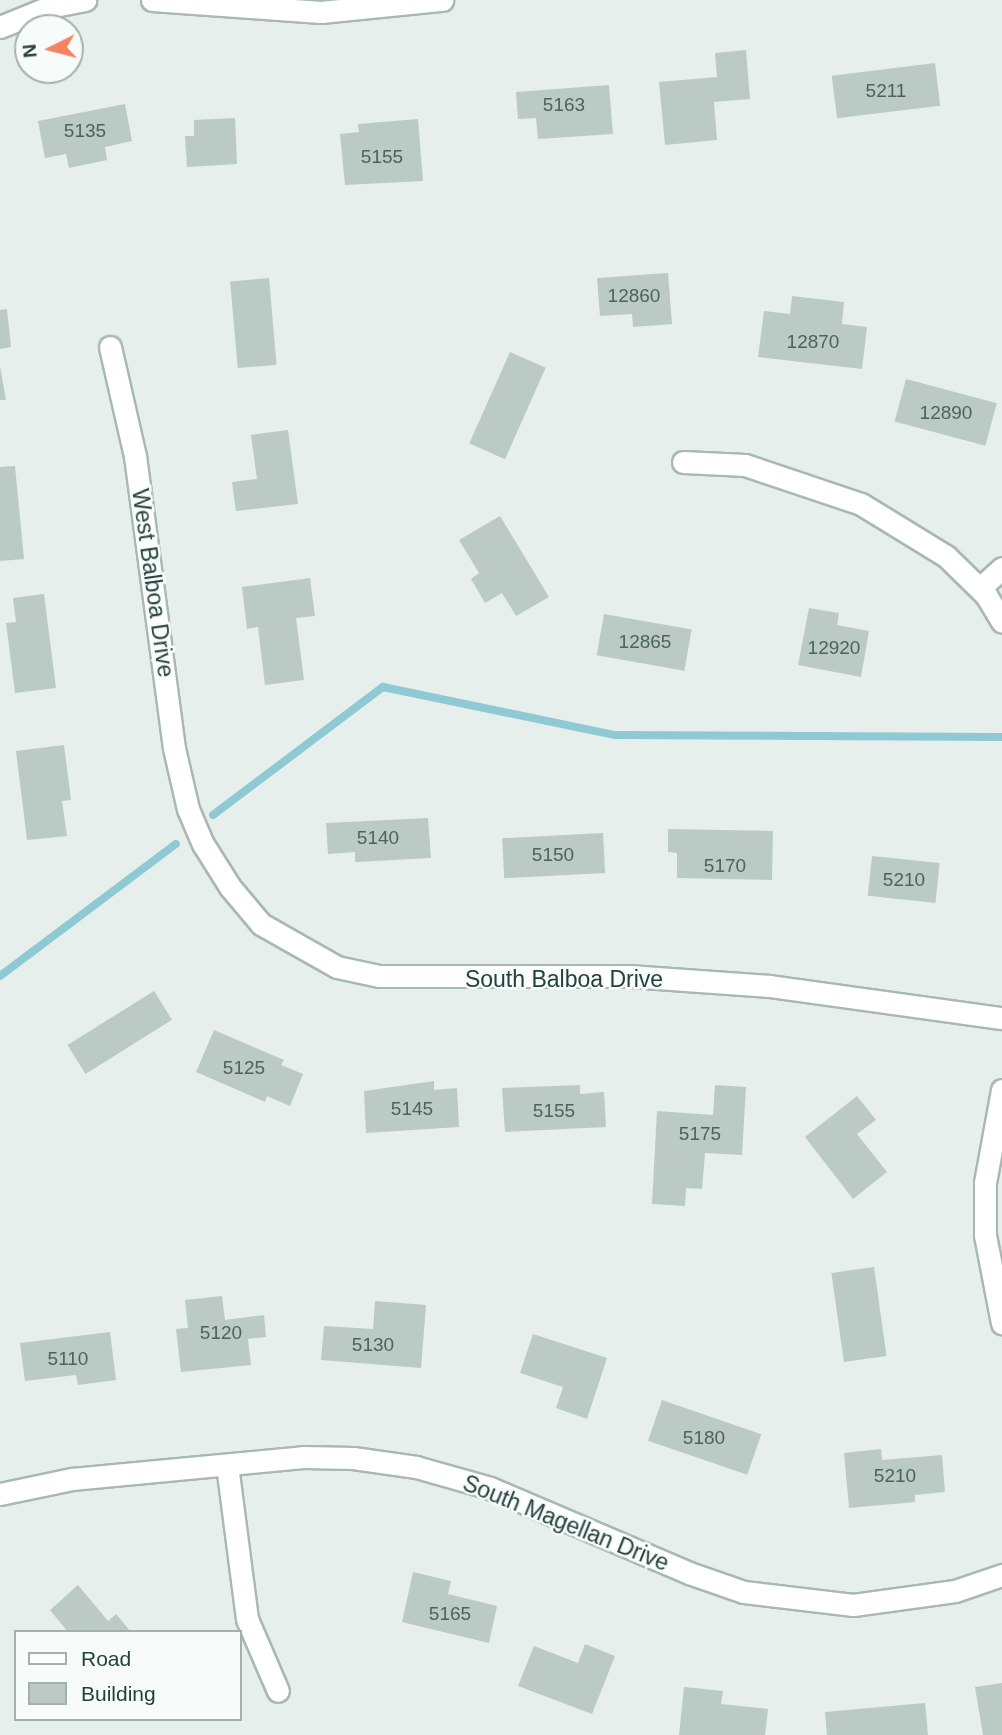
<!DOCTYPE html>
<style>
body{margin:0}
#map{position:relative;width:1002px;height:1735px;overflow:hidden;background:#e6efeb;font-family:Arial,sans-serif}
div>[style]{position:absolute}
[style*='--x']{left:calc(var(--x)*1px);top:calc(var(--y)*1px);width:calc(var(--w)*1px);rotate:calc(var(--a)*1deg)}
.stream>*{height:8px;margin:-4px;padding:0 4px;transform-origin:4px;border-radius:4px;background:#8ec9d4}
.building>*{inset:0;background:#bbcac4;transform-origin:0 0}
.roads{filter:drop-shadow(2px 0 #a8b8b2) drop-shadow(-2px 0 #a8b8b2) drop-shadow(0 2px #a8b8b2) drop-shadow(0 -2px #a8b8b2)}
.street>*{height:21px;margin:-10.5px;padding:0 10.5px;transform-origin:10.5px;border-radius:10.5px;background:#fff}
span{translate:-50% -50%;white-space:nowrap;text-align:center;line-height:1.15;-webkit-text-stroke:5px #f7fbf9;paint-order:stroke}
.number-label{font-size:19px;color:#4a645c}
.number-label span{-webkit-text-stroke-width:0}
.street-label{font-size:23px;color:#24423a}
.legend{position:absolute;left:14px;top:1630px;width:228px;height:91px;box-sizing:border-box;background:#f7fbf9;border:2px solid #a3b1ad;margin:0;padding:9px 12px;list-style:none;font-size:21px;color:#24423a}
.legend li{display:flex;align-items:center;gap:14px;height:35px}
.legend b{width:35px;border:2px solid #a3b1ad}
.north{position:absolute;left:14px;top:14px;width:70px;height:70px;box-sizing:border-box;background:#f7fbf9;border:2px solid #a3b1ad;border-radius:50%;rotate:264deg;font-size:19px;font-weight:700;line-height:28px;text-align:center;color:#24423a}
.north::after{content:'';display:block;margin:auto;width:24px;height:32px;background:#f4845f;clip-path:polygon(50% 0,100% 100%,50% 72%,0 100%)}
</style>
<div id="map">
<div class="stream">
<div style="--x:213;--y:815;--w:213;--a:-37"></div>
<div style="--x:383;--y:687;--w:237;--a:11.7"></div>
<div style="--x:615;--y:735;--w:387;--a:0.3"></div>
<div style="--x:0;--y:976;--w:220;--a:-36.9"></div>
</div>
<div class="building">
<div style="clip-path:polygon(746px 50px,750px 99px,714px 102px,717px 140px,665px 145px,659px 82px,717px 77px,715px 53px)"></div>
<div style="left:935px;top:63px;width:43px;height:104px;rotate:83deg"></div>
<div style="clip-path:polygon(609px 85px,613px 134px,538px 139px,536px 118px,518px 119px,516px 92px)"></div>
<div style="clip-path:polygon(125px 104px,132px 141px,105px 147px,107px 160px,69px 168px,66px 154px,45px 158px,38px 121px)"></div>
<div style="clip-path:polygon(235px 118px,237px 164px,187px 167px,185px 136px,194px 136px,194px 120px)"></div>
<div style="clip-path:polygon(418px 119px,423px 181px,345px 185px,340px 134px,359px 132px,358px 124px)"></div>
<div style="clip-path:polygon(668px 273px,672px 324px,633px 327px,632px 314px,600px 316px,597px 278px)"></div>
<div style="left:269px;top:278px;width:87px;height:39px;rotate:85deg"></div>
<div style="clip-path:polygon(792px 296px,844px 302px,842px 324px,867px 327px,862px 369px,758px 357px,764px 311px,790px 314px)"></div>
<div style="clip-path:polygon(7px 309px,11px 347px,0 349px,0 310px)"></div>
<div style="left:510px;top:352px;width:39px;height:100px;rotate:24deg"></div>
<div style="clip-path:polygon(0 366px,6px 400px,0 400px)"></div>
<div style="left:906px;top:379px;width:94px;height:44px;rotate:15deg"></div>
<div style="clip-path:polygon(288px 430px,298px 504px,236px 511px,232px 482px,257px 479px,251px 435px)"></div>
<div style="clip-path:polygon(15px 466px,24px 559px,0 561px,0 467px)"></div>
<div style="clip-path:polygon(500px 516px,549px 597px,516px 616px,502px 593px,485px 603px,471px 579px,479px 573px,459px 540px)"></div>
<div style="clip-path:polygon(310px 578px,315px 616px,296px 618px,304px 680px,265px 685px,258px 627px,247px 629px,242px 587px)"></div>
<div style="clip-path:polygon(44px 594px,56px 688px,15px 693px,6px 623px,16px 622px,13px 598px)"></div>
<div style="clip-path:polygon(809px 608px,839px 613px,837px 625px,869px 631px,861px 677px,798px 665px)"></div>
<div style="left:604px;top:614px;width:89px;height:42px;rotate:10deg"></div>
<div style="clip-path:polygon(64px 745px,71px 800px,62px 801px,67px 836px,27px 840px,16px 751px)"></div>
<div style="clip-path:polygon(428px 818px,431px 858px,355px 862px,355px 852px,328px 854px,326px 823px)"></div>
<div style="clip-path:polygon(668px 829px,773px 831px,772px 880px,677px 878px,677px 853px,668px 852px)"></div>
<div style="left:603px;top:833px;width:40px;height:101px;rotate:87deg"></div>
<div style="left:872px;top:856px;width:68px;height:40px;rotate:6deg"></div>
<div style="left:154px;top:991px;width:34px;height:102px;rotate:58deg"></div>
<div style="clip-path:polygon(214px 1030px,284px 1060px,281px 1065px,303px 1074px,290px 1106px,267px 1096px,265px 1102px,196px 1072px)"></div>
<div style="clip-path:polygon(434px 1081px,434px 1090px,457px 1088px,459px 1127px,366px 1133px,364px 1091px)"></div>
<div style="clip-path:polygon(580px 1085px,580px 1094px,604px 1092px,606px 1127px,505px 1132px,502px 1088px)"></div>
<div style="clip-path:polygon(715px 1085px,746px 1087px,742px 1155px,705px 1153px,702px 1189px,686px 1188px,685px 1206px,652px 1204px,657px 1111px,713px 1115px)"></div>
<div style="clip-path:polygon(857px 1096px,876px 1120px,857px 1134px,887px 1172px,853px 1199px,805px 1137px)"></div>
<div style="left:874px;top:1267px;width:90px;height:43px;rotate:82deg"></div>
<div style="clip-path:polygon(222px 1296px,225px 1320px,264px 1315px,266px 1337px,248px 1339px,251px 1365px,181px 1372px,176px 1329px,188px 1328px,185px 1300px)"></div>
<div style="clip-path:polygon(375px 1301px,426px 1305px,421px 1368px,321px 1360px,324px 1326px,373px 1329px)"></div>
<div style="clip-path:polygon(110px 1332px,116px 1380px,78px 1385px,76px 1375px,25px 1381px,20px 1343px)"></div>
<div style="clip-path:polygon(533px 1334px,607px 1358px,587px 1419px,556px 1408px,563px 1387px,520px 1373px)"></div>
<div style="left:662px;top:1400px;width:105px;height:43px;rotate:19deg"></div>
<div style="clip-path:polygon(881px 1449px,882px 1460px,942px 1455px,945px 1492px,915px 1495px,915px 1502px,849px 1508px,844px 1453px)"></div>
<div style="clip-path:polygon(413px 1572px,451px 1581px,448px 1594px,497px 1606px,489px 1643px,402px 1622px)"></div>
<div style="clip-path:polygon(78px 1585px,108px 1621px,116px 1614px,131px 1632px,68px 1632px,50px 1610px)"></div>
<div style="clip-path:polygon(585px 1644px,615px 1656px,592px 1714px,518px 1686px,534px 1646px,578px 1663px)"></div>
<div style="clip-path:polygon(1002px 1683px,1002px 1735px,983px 1735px,975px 1687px)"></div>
<div style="clip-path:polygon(684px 1687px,723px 1691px,721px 1704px,768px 1709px,765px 1735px,679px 1735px)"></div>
<div style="clip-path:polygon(925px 1703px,928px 1735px,827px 1735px,825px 1712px)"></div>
</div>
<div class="roads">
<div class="street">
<div style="--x:152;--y:0;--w:169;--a:4.1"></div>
<div style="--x:321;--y:12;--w:122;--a:-5.7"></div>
<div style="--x:0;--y:27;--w:53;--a:-22.2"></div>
<div style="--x:49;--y:7;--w:37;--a:-11"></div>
<div style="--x:110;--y:347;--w:112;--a:77.1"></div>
<div style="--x:135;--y:456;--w:295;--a:82.4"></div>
<div style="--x:174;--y:748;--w:63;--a:77.1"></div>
<div style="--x:188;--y:809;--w:38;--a:67"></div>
<div style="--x:203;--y:844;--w:51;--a:57.9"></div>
<div style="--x:230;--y:887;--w:48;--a:50"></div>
<div style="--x:261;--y:924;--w:87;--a:29.5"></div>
<div style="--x:337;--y:967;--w:43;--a:12.1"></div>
<div style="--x:379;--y:976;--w:250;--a:0"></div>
<div style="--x:629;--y:976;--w:141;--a:4.1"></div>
<div style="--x:770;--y:986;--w:234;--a:7.9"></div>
<div style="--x:683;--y:462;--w:62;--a:2.8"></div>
<div style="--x:745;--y:465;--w:122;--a:18.6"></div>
<div style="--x:861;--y:504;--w:100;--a:31.5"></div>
<div style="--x:946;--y:556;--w:56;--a:44.3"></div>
<div style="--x:986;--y:595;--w:31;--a:59"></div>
<div style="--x:980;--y:588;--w:30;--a:-42"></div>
<div style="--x:1002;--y:1090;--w:95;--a:100.4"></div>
<div style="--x:985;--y:1183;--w:52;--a:90"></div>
<div style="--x:985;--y:1235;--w:90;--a:79.1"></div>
<div style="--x:227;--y:1465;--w:155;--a:82.6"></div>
<div style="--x:247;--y:1619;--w:78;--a:66.7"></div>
<div style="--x:0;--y:1494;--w:74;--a:-11.8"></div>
<div style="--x:72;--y:1479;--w:232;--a:-5.4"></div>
<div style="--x:303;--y:1457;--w:50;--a:1.1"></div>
<div style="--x:353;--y:1458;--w:64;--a:8.1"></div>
<div style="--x:416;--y:1467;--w:77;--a:15.8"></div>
<div style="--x:490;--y:1488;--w:216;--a:23.1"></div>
<div style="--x:689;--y:1573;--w:58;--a:19.1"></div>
<div style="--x:744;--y:1592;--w:110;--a:6.8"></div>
<div style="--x:853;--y:1605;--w:103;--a:-7.8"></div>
<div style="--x:955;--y:1591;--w:50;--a:-18.8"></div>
</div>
</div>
<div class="number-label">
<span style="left:886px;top:91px">5211</span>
<span style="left:564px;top:105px">5163</span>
<span style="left:85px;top:131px">5135</span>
<span style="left:382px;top:157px">5155</span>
<span style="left:634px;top:296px">12860</span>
<span style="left:813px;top:342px">12870</span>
<span style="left:946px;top:413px">12890</span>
<span style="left:645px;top:642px">12865</span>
<span style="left:834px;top:648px">12920</span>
<span style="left:378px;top:838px">5140</span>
<span style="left:553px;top:855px">5150</span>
<span style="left:725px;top:866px">5170</span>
<span style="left:904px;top:880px">5210</span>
<span style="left:244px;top:1068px">5125</span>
<span style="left:412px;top:1109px">5145</span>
<span style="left:554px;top:1111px">5155</span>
<span style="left:700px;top:1134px">5175</span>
<span style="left:221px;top:1333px">5120</span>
<span style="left:373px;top:1345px">5130</span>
<span style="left:68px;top:1359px">5110</span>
<span style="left:704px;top:1438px">5180</span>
<span style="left:895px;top:1476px">5210</span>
<span style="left:450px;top:1614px">5165</span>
</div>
<div class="street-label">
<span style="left:153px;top:583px;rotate:82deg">West Balboa Drive</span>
<span style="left:564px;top:979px">South Balboa Drive</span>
<span style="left:566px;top:1523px;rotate:22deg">South Magellan Drive</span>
</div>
<ul class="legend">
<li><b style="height:9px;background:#fff"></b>Road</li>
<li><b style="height:19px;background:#bbcac4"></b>Building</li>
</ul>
<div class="north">N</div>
</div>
